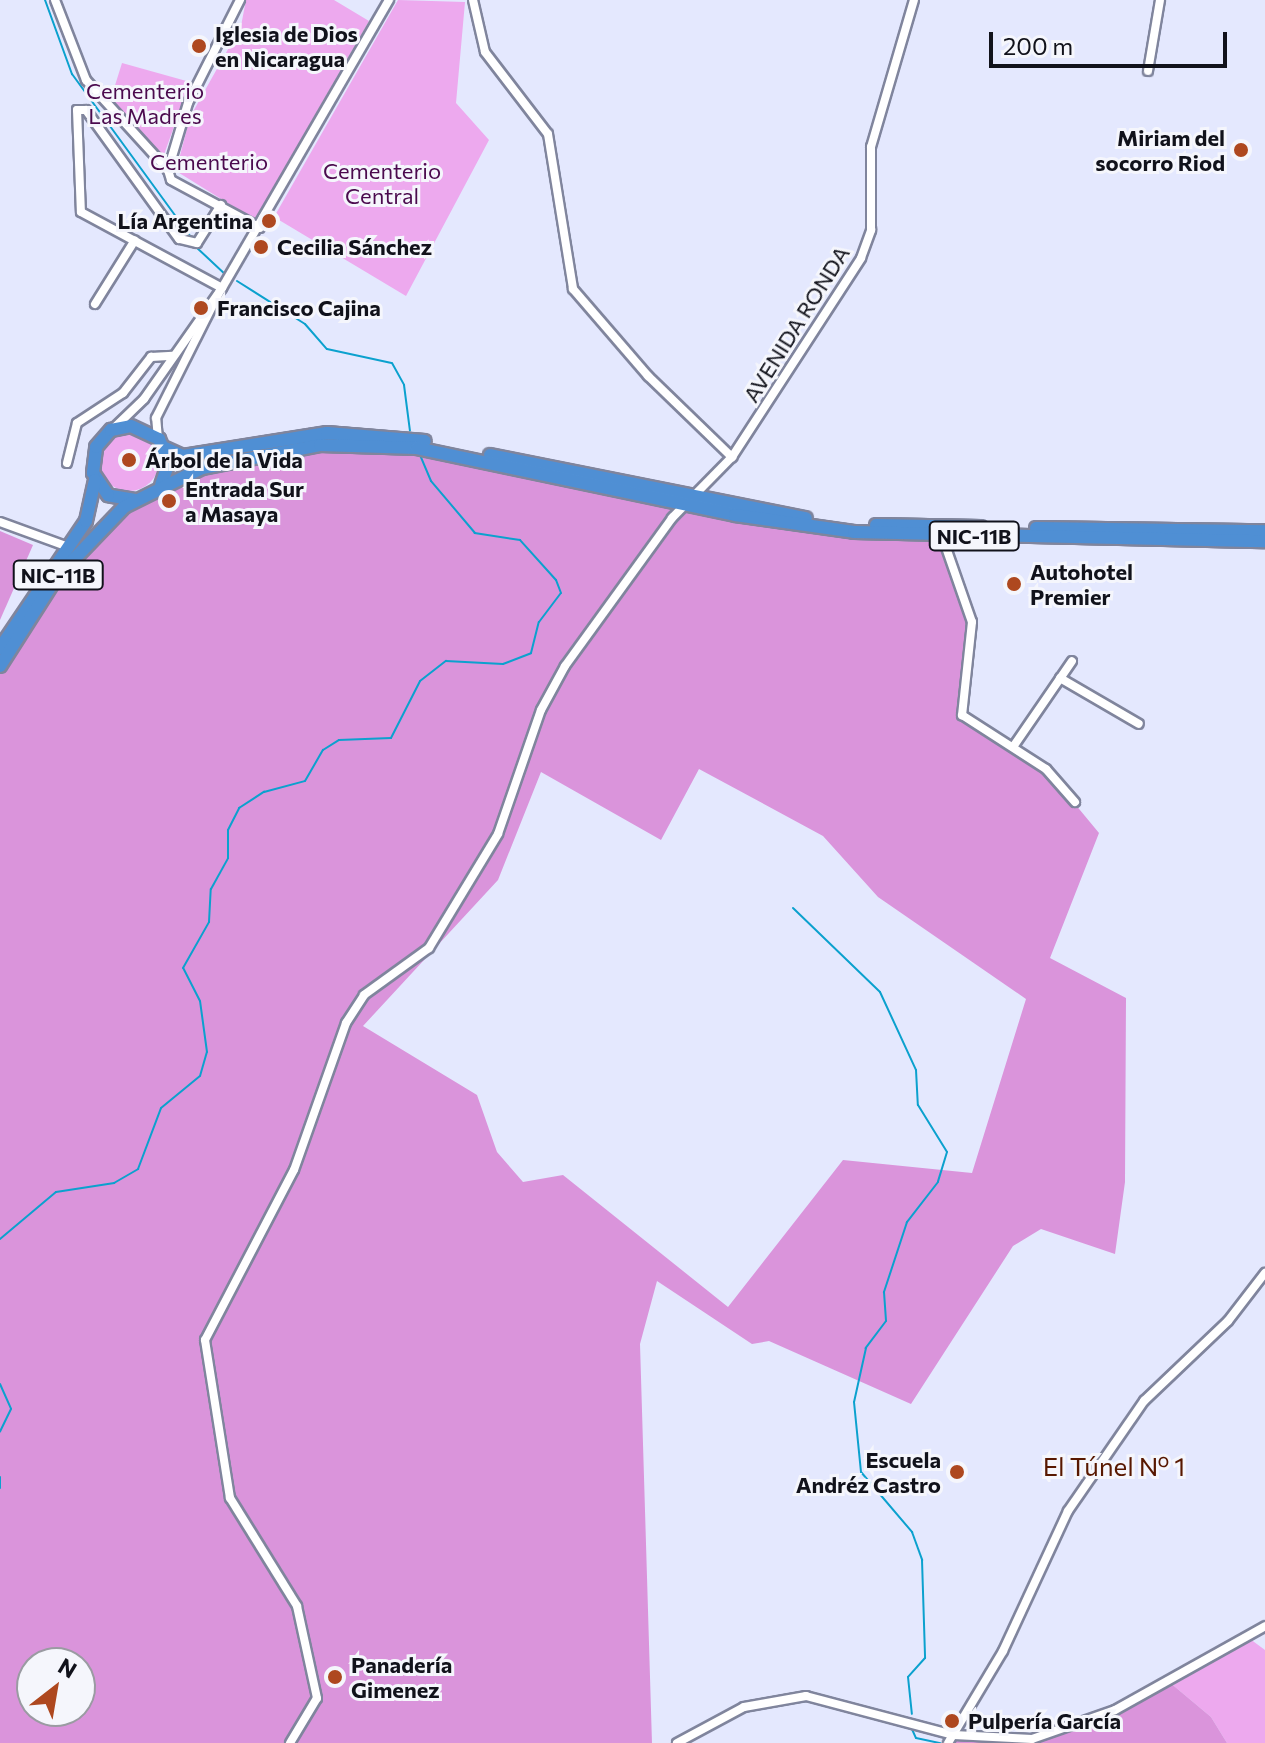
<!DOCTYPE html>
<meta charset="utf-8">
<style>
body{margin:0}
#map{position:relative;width:1265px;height:1743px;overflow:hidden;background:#e4e8fe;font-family:Commissioner,sans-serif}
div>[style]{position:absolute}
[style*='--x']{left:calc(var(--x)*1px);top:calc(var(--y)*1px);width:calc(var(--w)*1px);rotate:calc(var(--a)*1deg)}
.green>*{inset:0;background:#eda9ee}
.round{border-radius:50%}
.forest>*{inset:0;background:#da94db}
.stream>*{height:2px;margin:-1px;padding:0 1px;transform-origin:1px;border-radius:1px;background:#0ba1ce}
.roads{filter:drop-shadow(2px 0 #80859d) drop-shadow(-2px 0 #80859d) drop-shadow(0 2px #80859d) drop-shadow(0 -2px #80859d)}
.minor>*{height:8px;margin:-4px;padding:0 4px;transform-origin:4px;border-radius:4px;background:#fff}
.highway>*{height:12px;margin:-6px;padding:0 6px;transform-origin:6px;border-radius:6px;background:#4f8fd4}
.dots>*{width:22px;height:22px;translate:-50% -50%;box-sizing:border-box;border:4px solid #f5f6fc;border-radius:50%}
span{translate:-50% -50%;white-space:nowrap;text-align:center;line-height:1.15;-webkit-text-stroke:6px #f5f6fc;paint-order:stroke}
.shield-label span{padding:2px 6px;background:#f5f6fc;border:2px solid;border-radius:6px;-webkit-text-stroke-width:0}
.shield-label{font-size:20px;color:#11121b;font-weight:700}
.poi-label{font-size:22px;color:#11121b;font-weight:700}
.left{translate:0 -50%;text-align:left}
.right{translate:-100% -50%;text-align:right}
.park-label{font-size:22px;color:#4b0a4e}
.street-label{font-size:22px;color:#11121b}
.quarter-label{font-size:26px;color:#581800}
.north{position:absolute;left:16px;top:1647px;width:80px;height:80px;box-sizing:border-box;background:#f5f6fc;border:2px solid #9a9ba2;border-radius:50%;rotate:31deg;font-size:22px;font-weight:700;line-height:32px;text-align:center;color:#11121b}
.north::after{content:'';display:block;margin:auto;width:28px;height:36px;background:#ae481f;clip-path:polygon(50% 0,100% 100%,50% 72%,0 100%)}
.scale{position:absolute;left:989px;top:32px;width:238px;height:36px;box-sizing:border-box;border:4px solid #11121b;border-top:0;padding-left:10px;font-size:24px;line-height:28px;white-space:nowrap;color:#11121b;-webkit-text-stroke:6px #f5f6fc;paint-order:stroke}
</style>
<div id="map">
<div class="green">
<div style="clip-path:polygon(246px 0,334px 0,369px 21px,255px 220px,176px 171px,190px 117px,241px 26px)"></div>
<div style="clip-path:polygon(398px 0,465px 2px,456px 103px,489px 140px,406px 296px,274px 217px)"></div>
<div style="clip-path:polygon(122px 63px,190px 82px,161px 163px,108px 108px)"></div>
<div class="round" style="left:99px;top:431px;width:60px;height:60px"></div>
<div style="clip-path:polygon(1246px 1636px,1265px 1650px,1265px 1743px,1227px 1743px,1211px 1717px,1168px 1681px)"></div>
</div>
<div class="forest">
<div style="clip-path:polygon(evenodd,417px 448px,735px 515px,942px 536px,972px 622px,962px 715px,1046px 769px,1099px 833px,1050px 958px,1126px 998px,1125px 1182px,1115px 1254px,1041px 1229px,1013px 1246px,911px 1404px,769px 1341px,752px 1344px,657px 1281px,640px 1344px,652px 1743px,0 1743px,0 666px,83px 545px,161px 485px,278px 450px,417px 448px,699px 769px,823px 836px,878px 897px,1026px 999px,972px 1173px,843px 1160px,728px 1307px,563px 1175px,523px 1182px,497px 1152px,477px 1095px,363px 1026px,498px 880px,541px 772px,661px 840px,699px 769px,417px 448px,32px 1663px,80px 1663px,80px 1711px,32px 1711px,32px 1663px)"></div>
<div style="clip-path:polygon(0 531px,33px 545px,0 620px)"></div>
<div style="clip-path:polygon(1168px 1681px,1211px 1717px,1227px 1743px,948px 1743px,954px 1735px,1005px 1743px,1063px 1731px)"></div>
</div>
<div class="stream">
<div style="--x:45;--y:0;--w:79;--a:70"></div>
<div style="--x:72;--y:74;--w:207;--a:53.9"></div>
<div style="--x:196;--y:247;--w:38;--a:43"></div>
<div style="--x:237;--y:281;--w:80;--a:32.3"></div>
<div style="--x:305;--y:324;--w:33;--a:49"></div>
<div style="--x:327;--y:349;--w:66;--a:12.2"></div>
<div style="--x:392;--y:363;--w:25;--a:61"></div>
<div style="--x:404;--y:385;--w:46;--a:82.6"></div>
<div style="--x:793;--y:908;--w:121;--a:44"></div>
<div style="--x:880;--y:992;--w:86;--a:65.2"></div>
<div style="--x:916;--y:1070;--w:35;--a:87"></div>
<div style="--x:918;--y:1105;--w:55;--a:58.3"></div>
<div style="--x:947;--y:1152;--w:31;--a:107"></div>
<div style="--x:938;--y:1182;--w:51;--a:127.8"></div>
<div style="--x:907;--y:1222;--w:74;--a:108.2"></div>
<div style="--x:884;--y:1292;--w:29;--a:86"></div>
<div style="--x:886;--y:1321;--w:34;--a:127"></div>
<div style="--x:866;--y:1348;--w:55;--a:102.5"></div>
<div style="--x:854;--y:1402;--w:70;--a:84.3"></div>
<div style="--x:861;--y:1472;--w:79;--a:49.6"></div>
<div style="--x:912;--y:1532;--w:30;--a:70"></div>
<div style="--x:922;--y:1560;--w:98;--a:88.2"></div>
<div style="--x:925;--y:1658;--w:25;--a:132"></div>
<div style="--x:908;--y:1677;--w:37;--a:84"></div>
<div style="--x:0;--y:1239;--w:73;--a:-40"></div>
<div style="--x:56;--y:1192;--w:59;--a:-8.8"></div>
<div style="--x:114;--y:1183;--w:28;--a:-30"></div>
<div style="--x:138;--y:1169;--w:65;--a:-69.3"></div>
<div style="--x:161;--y:1108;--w:50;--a:-39.4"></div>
<div style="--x:200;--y:1076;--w:25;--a:-74"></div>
<div style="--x:207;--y:1052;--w:51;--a:-97.8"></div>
<div style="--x:200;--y:1001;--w:37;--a:-117"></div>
<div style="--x:183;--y:968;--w:53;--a:-60.5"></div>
<div style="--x:209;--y:922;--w:33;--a:-87"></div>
<div style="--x:211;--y:889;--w:35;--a:-61"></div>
<div style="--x:228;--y:858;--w:28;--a:-90"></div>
<div style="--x:228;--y:830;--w:25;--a:-63"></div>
<div style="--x:239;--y:808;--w:30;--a:-33"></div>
<div style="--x:264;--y:792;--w:42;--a:-15"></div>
<div style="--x:305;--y:781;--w:36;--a:-60"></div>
<div style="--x:323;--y:750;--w:19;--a:-32"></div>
<div style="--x:339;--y:740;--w:52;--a:-2.2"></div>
<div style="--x:391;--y:738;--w:64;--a:-63"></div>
<div style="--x:420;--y:681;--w:33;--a:-38"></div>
<div style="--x:446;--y:661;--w:57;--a:3"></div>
<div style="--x:503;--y:664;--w:30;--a:-21"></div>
<div style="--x:531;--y:653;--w:32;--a:-76"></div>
<div style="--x:539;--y:622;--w:36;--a:-53"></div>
<div style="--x:561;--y:593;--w:14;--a:-111"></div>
<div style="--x:556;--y:580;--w:54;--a:-132"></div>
<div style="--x:520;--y:540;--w:46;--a:-171.2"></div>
<div style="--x:475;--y:533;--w:68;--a:-130.2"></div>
<div style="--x:431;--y:481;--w:28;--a:-113"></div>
<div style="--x:0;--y:1384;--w:27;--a:66"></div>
<div style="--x:11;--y:1409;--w:25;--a:116"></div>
<div style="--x:0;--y:1477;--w:11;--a:90"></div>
<div style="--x:911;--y:1727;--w:12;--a:66"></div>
<div style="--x:916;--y:1738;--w:25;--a:12"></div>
</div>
<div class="roads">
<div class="minor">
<div style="--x:55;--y:0;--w:86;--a:68.8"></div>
<div style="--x:86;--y:80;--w:122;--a:47.7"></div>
<div style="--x:240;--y:0;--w:115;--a:116.8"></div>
<div style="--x:188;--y:103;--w:70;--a:106.6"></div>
<div style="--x:168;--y:170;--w:10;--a:73"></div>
<div style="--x:171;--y:180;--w:101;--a:28.3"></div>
<div style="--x:473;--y:0;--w:53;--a:77"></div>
<div style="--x:485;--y:52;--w:103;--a:52.5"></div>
<div style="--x:548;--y:134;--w:157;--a:80.8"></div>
<div style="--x:573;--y:289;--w:115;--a:49.2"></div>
<div style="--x:648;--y:376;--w:117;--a:44"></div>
<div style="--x:1148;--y:71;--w:72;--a:-80.4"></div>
<div style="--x:221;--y:205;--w:45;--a:122.3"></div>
<div style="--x:197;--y:243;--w:18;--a:-167"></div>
<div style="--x:179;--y:239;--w:159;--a:-125.8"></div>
<div style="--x:86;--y:110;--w:9;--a:180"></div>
<div style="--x:77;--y:110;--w:102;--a:87.8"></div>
<div style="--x:81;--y:212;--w:160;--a:28.3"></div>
<div style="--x:95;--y:304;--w:75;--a:-58"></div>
<div style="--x:114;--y:428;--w:42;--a:-44"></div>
<div style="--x:144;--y:399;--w:136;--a:-54.9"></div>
<div style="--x:222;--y:288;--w:333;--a:-59.9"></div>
<div style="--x:158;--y:439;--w:21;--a:-95"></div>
<div style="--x:156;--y:418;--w:144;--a:-63.3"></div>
<div style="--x:67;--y:463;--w:41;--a:-76"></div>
<div style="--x:77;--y:423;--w:55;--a:-33.1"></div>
<div style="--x:123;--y:393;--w:46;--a:-52.1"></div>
<div style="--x:151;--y:357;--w:22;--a:-3"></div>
<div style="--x:0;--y:522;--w:70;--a:20"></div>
<div style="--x:942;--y:536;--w:91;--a:70.8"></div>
<div style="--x:972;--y:622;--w:94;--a:96.1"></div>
<div style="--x:962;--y:715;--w:100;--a:32.7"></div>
<div style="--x:1046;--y:769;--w:44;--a:48.7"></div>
<div style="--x:1060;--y:678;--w:91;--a:30.2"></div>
<div style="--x:1013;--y:747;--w:104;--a:-55.5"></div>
<div style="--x:290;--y:1743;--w:52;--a:-59"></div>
<div style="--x:317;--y:1698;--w:94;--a:-102.3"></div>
<div style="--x:297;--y:1606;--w:127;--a:-121.8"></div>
<div style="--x:230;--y:1498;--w:160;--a:-99"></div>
<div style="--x:205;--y:1340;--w:192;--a:-62.4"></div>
<div style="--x:294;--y:1170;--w:156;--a:-70.5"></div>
<div style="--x:346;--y:1023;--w:33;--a:-57"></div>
<div style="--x:364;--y:995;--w:80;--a:-35.9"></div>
<div style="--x:429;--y:948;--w:133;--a:-58.8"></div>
<div style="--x:498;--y:834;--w:131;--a:-70.9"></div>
<div style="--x:541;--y:710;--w:50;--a:-61.4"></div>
<div style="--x:565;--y:666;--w:183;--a:-54.1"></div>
<div style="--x:672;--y:518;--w:86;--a:-45.5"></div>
<div style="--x:732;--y:457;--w:237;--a:-57"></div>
<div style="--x:861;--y:258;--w:30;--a:-70"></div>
<div style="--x:871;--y:230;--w:83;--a:-90"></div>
<div style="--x:871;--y:147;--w:153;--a:-73.7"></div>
<div style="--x:677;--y:1743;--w:76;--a:-28.2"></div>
<div style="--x:744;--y:1707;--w:63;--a:-10.1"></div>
<div style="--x:806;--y:1696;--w:153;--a:14.8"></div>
<div style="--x:954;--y:1735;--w:78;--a:2.9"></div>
<div style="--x:1032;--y:1739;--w:88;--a:-19.3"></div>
<div style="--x:1115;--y:1710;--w:172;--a:-29.2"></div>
<div style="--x:948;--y:1743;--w:107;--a:-59.1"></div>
<div style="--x:1003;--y:1651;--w:154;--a:-65.1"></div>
<div style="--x:1068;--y:1511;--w:134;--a:-55.4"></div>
<div style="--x:1144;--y:1401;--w:116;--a:-43.6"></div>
<div style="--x:1228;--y:1321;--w:61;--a:-52.4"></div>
</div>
<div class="highway">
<div style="--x:165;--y:448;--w:20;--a:24"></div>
<div style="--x:183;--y:456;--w:146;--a:-9.1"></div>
<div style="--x:327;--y:433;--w:98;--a:4.7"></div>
<div style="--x:490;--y:455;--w:322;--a:11.3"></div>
<div style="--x:135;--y:500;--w:27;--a:-170"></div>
<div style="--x:108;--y:495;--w:27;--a:-124"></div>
<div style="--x:93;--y:473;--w:26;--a:-83"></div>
<div style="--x:96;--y:447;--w:23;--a:-49"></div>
<div style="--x:111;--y:430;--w:20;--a:-11"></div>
<div style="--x:131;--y:426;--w:31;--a:25"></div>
<div style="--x:159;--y:439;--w:25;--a:67"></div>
<div style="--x:169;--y:462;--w:24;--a:109"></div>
<div style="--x:876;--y:525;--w:105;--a:1.1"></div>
<div style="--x:1036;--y:528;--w:229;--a:0.8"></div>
<div style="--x:0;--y:648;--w:153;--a:-55.9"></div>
<div style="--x:86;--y:521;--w:42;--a:-77.6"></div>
<div style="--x:0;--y:666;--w:104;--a:-57.5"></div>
<div style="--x:56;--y:578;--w:98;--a:-46.2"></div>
<div style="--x:124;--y:507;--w:87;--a:-26.6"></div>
<div style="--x:202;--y:468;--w:120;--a:-11"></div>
<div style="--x:320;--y:445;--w:97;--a:1.8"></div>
<div style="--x:417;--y:448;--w:325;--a:11.9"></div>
<div style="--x:735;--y:515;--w:120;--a:8.1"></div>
<div style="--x:854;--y:532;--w:411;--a:1.3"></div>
</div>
</div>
<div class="dots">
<div style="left:199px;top:46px;background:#ae481f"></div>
<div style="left:1241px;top:150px;background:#ae481f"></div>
<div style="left:269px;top:221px;background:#ae481f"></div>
<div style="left:261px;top:247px;background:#ae481f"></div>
<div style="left:201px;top:308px;background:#ae481f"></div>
<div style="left:129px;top:460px;background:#ae481f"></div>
<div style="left:169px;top:501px;background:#ae481f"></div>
<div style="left:1014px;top:584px;background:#ae481f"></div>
<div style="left:957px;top:1472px;background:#ae481f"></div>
<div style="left:335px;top:1677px;background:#ae481f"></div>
<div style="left:952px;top:1721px;background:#ae481f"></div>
</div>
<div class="shield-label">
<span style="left:974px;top:536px">NIC-11B</span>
<span style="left:58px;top:575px">NIC-11B</span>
</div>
<div class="poi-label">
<span class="left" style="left:215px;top:46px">Iglesia de Dios<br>en Nicaragua</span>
<span class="right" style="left:1225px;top:150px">Miriam del<br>socorro Riod</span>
<span class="right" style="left:253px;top:221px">Lía Argentina</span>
<span class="left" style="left:277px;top:247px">Cecilia Sánchez</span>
<span class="left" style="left:217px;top:308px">Francisco Cajina</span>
<span class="left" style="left:145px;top:460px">Árbol de la Vida</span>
<span class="left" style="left:185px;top:501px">Entrada Sur<br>a Masaya</span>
<span class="left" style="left:1030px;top:584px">Autohotel<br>Premier</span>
<span class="right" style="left:941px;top:1472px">Escuela<br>Andréz Castro</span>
<span class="left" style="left:351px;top:1677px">Panadería<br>Gimenez</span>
<span class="left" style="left:968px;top:1721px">Pulpería García</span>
</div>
<div class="park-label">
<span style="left:145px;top:103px">Cementerio<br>Las Madres</span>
<span style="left:209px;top:162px">Cementerio</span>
<span style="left:382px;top:183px">Cementerio<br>Central</span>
</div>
<div class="street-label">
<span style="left:796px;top:324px;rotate:-58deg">AVENIDA RONDA</span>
</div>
<div class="quarter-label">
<span style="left:1114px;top:1466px">El Túnel Nº 1</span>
</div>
<div class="north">N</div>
<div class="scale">200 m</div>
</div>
